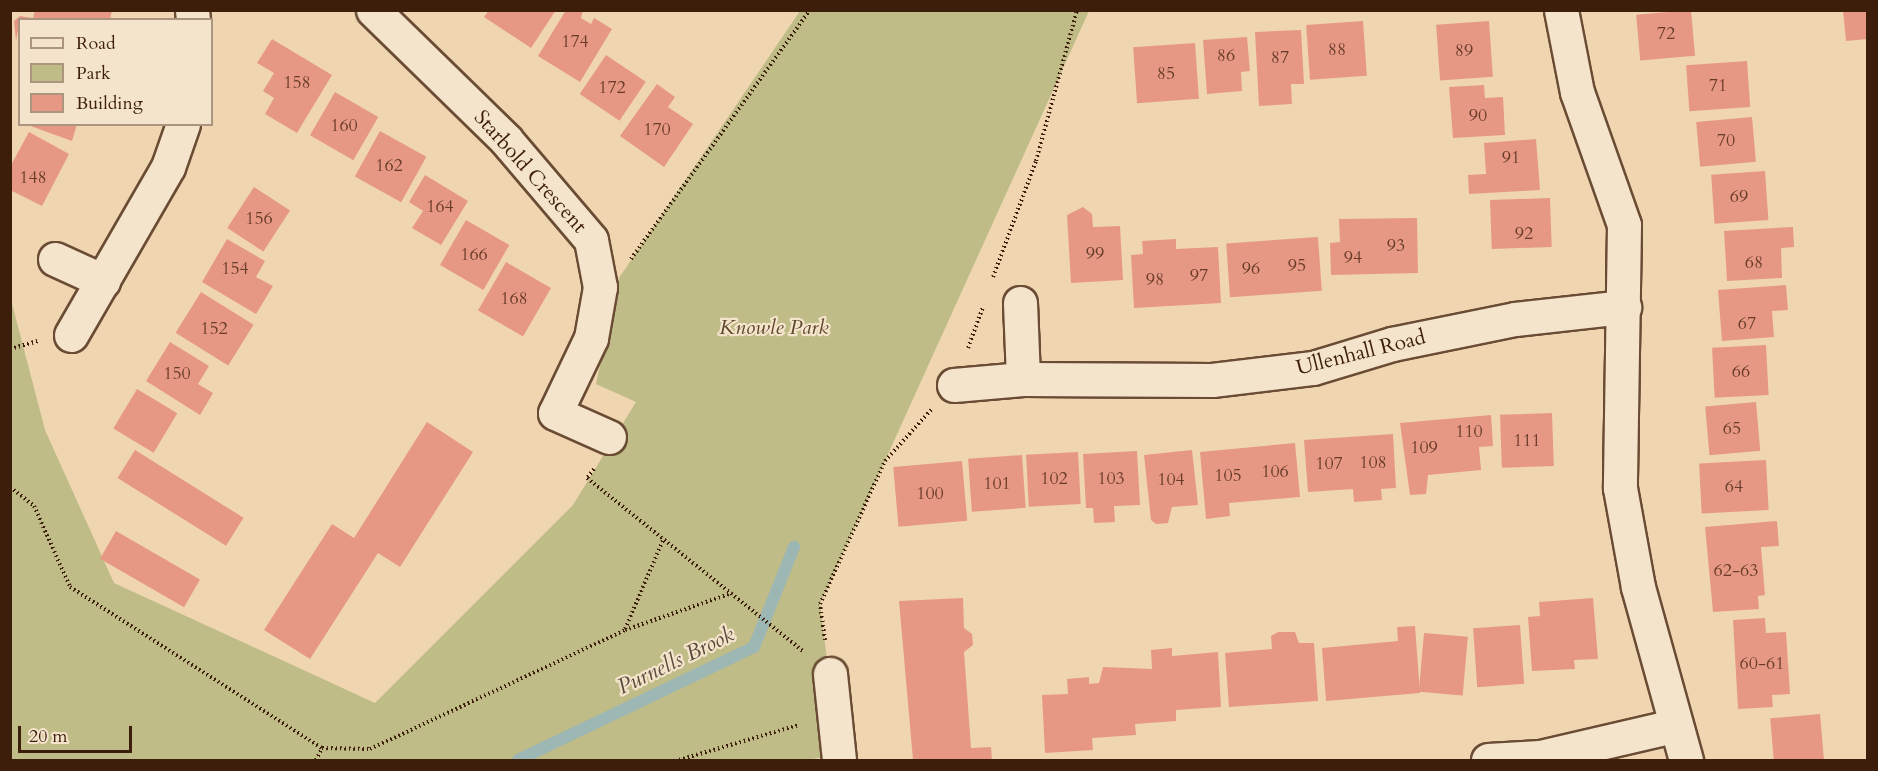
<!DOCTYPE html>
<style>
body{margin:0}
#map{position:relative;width:1878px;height:771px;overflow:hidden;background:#efd6b0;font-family:Cardo,serif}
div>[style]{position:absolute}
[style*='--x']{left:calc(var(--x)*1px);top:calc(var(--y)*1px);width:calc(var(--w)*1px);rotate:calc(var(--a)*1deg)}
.green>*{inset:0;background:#bfbc87}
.stream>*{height:12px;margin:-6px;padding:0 6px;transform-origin:6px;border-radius:6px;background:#9db7b4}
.building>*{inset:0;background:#e79885;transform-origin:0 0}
.path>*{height:4px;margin-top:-2px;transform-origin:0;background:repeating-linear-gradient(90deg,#3d1e0a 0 1.5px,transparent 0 4.5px)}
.roads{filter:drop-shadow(2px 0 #6a4c34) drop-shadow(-2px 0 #6a4c34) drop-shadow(0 2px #6a4c34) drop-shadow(0 -2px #6a4c34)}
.street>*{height:33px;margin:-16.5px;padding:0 16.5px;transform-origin:16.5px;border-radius:16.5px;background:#f5e4cc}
span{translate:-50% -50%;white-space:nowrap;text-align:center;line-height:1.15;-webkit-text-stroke:4.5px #f5e4cc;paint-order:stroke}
.number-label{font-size:18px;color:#683c29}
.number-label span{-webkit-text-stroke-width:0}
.street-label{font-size:21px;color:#3d1e0a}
.park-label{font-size:21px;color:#5e4629;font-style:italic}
.water-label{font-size:22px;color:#5a4c3d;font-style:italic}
.frame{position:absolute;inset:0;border:12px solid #3d1e0a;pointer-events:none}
.legend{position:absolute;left:18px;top:18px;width:195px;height:108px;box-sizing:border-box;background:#f5e4cc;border:2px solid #ab957e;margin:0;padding:8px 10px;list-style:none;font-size:18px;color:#3d1e0a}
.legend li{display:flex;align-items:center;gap:12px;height:30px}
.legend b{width:30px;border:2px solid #ab957e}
.scale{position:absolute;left:18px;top:726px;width:114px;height:27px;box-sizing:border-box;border:3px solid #3d1e0a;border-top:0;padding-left:8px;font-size:18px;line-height:21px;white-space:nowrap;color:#3d1e0a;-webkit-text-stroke:4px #f5e4cc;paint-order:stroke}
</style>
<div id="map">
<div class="green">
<div style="clip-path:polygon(800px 11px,1089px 11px,820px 604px,839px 755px,805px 760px,11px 760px,10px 296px,45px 430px,114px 583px,375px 703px,573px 505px,636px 402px,596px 384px,619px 278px)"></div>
</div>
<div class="stream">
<div style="--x:518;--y:760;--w:262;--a:-25.6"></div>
<div style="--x:754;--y:647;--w:108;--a:-68.2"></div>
</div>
<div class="building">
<div style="clip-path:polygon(35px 10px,112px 10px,110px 20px,20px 20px,16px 41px,14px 21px,20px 16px,33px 18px)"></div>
<div style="clip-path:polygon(489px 10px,556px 10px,531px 48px,484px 17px)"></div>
<div style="clip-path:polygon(566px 10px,583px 10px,581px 18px,591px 24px,594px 18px,612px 29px,580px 82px,538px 56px)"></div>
<div style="left:1691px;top:10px;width:46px;height:55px;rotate:85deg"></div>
<div style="clip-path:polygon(1843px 10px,1868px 10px,1868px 39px,1846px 41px)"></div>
<div style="left:1363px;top:21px;width:55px;height:57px;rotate:86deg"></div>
<div style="left:1489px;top:21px;width:56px;height:53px;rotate:86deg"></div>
<div style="clip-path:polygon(1301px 30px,1304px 84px,1291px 84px,1292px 104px,1259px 106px,1255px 32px)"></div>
<div style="clip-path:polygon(1247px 37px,1250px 71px,1241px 72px,1242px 91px,1207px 94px,1203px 40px)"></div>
<div style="clip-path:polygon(272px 39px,332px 75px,297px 133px,265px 114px,274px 98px,263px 91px,274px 73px,257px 63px)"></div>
<div style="left:1195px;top:43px;width:56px;height:62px;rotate:86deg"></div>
<div style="left:606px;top:55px;width:48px;height:47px;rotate:34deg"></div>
<div style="left:1747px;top:61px;width:46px;height:61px;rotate:86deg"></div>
<div style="clip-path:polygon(657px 84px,675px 97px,668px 107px,693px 124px,664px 167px,620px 136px)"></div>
<div style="clip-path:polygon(1484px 85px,1485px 98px,1503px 97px,1505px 135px,1453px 138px,1449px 87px)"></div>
<div style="left:335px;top:92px;width:50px;height:50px;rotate:30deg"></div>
<div style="left:1752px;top:117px;width:45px;height:56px;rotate:85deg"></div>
<div style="clip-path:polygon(25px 124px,77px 124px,72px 141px)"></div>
<div style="left:380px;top:131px;width:53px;height:52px;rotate:29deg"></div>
<div style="clip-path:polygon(29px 132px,69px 154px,42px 206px,10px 190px,10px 167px)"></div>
<div style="clip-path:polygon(1536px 139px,1540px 190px,1469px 194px,1468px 175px,1486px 174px,1484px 143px)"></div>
<div style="left:1765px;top:171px;width:49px;height:54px;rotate:86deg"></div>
<div style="clip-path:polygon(425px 175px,468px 201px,441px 245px,412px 228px,423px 211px,409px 202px)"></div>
<div style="left:254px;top:187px;width:43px;height:49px;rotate:33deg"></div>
<div style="left:1550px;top:198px;width:49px;height:60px;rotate:88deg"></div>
<div style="clip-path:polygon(1083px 207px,1092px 214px,1093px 227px,1120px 226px,1123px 280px,1071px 283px,1067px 215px)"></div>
<div style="clip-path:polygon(1417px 218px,1418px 273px,1331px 275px,1330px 243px,1340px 242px,1339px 219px)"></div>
<div style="left:466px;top:220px;width:50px;height:52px;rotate:30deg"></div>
<div style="clip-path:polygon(1793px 227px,1794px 247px,1781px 248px,1782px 278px,1727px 281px,1724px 231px)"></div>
<div style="left:1318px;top:237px;width:54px;height:92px;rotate:86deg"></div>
<div style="clip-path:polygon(227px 239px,265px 261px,256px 277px,273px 286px,256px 314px,202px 282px)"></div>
<div style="clip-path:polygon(1176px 239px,1176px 249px,1218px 247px,1221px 303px,1134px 308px,1131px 255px,1143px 254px,1142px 241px)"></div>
<div style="left:506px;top:262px;width:52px;height:56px;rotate:30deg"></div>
<div style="clip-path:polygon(1786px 285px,1788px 310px,1772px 311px,1774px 337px,1722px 341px,1718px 290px)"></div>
<div style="left:201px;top:292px;width:62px;height:48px;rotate:32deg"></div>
<div style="clip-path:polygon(170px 342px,209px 366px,198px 384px,213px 393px,200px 415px,146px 381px)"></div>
<div style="left:1766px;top:345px;width:50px;height:54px;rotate:87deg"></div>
<div style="left:137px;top:389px;width:47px;height:46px;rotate:31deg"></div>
<div style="left:1756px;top:402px;width:49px;height:51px;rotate:85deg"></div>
<div style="left:1552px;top:413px;width:53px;height:52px;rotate:88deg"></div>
<div style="clip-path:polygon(1491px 415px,1493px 446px,1479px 447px,1481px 470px,1428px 475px,1426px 494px,1410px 495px,1400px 423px)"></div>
<div style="clip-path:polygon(427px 422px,473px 452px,400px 567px,378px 553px,310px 659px,264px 630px,332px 524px,354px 538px)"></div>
<div style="clip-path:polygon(1393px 434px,1396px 488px,1381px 489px,1382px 500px,1354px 502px,1353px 489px,1308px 492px,1304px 440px)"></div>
<div style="clip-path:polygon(1295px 443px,1300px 497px,1229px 503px,1230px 516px,1206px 519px,1200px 452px)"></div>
<div style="left:135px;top:450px;width:128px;height:33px;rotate:32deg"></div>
<div style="clip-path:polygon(1192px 450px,1198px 505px,1172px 507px,1168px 523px,1156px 524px,1151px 520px,1144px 455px)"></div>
<div style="clip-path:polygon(1137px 451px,1140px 505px,1114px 506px,1115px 522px,1094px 523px,1093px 508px,1086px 508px,1083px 454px)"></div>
<div style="left:1078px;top:452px;width:52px;height:52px;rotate:87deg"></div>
<div style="left:1022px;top:455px;width:53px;height:54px;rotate:86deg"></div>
<div style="left:1766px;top:460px;width:50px;height:67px;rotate:87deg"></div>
<div style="left:962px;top:461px;width:60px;height:69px;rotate:85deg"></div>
<div style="clip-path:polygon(1777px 521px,1779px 546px,1761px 547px,1765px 595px,1758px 596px,1759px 609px,1713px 612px,1705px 527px)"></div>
<div style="left:116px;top:531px;width:97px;height:32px;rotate:30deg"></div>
<div style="clip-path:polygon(963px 598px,964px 628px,972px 634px,973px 645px,964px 652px,971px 748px,991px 747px,992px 760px,913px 760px,899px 601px)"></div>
<div style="clip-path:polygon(1593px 598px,1598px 659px,1574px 660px,1575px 669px,1532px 671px,1528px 617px,1540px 616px,1539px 602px)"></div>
<div style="clip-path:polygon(1765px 618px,1766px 633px,1786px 632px,1790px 694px,1772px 695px,1773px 707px,1738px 709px,1733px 620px)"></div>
<div style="left:1520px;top:625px;width:59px;height:47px;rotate:86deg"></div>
<div style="clip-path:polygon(1415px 626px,1420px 693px,1326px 701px,1322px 648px,1398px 641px,1397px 627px)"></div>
<div style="clip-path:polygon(1278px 632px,1295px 632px,1299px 643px,1314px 643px,1318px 701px,1229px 707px,1225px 653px,1272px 649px,1271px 636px)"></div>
<div style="left:1424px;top:633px;width:44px;height:59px;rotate:5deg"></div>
<div style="clip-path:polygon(1172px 648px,1172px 656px,1218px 652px,1221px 707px,1176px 710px,1176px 721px,1135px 724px,1136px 735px,1092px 738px,1093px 750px,1045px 753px,1042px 695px,1068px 694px,1067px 679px,1089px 677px,1089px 684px,1099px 683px,1103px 667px,1152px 669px,1151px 650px)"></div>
<div style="left:1820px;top:714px;width:46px;height:50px;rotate:85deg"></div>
</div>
<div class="path">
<div style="--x:631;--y:259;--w:307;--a:-54.3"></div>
<div style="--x:993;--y:277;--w:124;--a:-69.7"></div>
<div style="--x:1036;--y:161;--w:156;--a:-74.8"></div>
<div style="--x:968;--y:348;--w:44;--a:-69.9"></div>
<div style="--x:10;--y:349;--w:29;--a:-16"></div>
<div style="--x:594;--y:469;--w:11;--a:128"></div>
<div style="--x:587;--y:478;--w:278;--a:38.7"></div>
<div style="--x:10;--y:487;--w:31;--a:38"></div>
<div style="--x:34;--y:506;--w:89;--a:66"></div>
<div style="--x:70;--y:587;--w:299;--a:32.6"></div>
<div style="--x:625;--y:629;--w:99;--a:-66.8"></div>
<div style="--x:825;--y:640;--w:36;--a:-98"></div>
<div style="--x:820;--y:604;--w:157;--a:-65.6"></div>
<div style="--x:885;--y:461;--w:69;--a:-48"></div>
<div style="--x:316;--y:760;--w:13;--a:-63"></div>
<div style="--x:322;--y:748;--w:48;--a:1.2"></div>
<div style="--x:370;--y:749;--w:281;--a:-25"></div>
<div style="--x:625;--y:630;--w:113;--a:-19.1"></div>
<div style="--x:679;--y:760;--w:125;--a:-16.3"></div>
</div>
<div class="roads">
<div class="street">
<div style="--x:192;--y:10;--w:10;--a:84"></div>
<div style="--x:373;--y:10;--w:186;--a:44.3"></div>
<div style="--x:506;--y:140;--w:131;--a:49.6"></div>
<div style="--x:591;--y:240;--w:48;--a:79.2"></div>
<div style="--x:600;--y:287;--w:52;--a:100"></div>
<div style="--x:591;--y:338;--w:83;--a:115.6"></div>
<div style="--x:555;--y:413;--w:59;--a:24"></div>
<div style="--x:1561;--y:10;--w:84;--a:79"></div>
<div style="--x:1577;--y:92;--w:141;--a:70.5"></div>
<div style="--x:1624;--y:225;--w:263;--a:90.9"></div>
<div style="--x:1620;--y:488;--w:101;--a:79.7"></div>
<div style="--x:1638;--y:587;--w:180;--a:74.5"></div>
<div style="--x:55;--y:259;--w:53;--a:24.6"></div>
<div style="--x:1020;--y:303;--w:76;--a:87.7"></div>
<div style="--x:71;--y:335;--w:194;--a:-60"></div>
<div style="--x:168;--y:167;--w:46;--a:-70.8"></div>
<div style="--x:954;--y:385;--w:69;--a:-5"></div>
<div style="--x:1023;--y:379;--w:189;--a:0.3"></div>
<div style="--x:1212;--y:380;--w:102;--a:-6.8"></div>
<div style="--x:1313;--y:368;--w:83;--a:-16.9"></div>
<div style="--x:1392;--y:344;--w:126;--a:-11.5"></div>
<div style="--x:1515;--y:319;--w:110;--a:-6.3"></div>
<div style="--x:830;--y:674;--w:86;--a:84"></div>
<div style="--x:1488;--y:760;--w:52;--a:-3.3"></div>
<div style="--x:1540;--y:757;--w:137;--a:-13.1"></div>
</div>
</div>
<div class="number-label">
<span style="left:1666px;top:34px">72</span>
<span style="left:575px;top:42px">174</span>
<span style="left:1337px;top:50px">88</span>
<span style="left:1464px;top:51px">89</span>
<span style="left:1226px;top:56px">86</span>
<span style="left:1280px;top:58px">87</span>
<span style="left:1166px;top:74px">85</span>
<span style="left:297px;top:83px">158</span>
<span style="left:1718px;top:86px">71</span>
<span style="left:612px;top:88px">172</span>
<span style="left:1478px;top:116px">90</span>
<span style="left:344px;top:126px">160</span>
<span style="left:657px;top:130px">170</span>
<span style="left:1726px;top:141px">70</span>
<span style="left:1511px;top:158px">91</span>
<span style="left:389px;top:166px">162</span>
<span style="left:33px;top:178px">148</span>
<span style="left:1739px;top:197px">69</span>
<span style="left:440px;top:207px">164</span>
<span style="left:259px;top:219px">156</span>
<span style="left:1524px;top:234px">92</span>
<span style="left:1396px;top:246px">93</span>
<span style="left:1095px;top:254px">99</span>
<span style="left:474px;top:255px">166</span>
<span style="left:1353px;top:258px">94</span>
<span style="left:1754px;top:263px">68</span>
<span style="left:1297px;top:266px">95</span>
<span style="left:235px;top:269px">154</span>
<span style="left:1251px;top:269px">96</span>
<span style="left:1199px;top:276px">97</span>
<span style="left:1155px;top:280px">98</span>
<span style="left:514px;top:299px">168</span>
<span style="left:1747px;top:324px">67</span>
<span style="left:214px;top:329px">152</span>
<span style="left:1741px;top:372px">66</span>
<span style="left:177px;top:374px">150</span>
<span style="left:1732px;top:429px">65</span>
<span style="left:1469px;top:432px">110</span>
<span style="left:1527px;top:441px">111</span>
<span style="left:1424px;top:448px">109</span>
<span style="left:1373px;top:463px">108</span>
<span style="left:1329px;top:464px">107</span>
<span style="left:1275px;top:472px">106</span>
<span style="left:1228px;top:476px">105</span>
<span style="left:1054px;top:479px">102</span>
<span style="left:1111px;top:479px">103</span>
<span style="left:1171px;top:480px">104</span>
<span style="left:997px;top:484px">101</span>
<span style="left:1734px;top:487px">64</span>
<span style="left:930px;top:494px">100</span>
<span style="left:1736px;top:571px">62-63</span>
<span style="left:1762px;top:664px">60-61</span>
</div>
<div class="street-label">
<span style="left:530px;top:172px;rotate:48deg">Starbold Crescent</span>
<span style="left:1361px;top:353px;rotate:-14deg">Ullenhall Road</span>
</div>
<div class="park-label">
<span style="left:774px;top:328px">Knowle Park</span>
</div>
<div class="water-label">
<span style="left:676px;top:661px;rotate:-26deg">Purnells Brook</span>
</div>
<div class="frame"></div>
<ul class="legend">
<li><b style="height:8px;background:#f5e4cc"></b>Road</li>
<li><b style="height:16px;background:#bfbc87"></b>Park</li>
<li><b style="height:16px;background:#e79885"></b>Building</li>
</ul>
<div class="scale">20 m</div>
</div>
